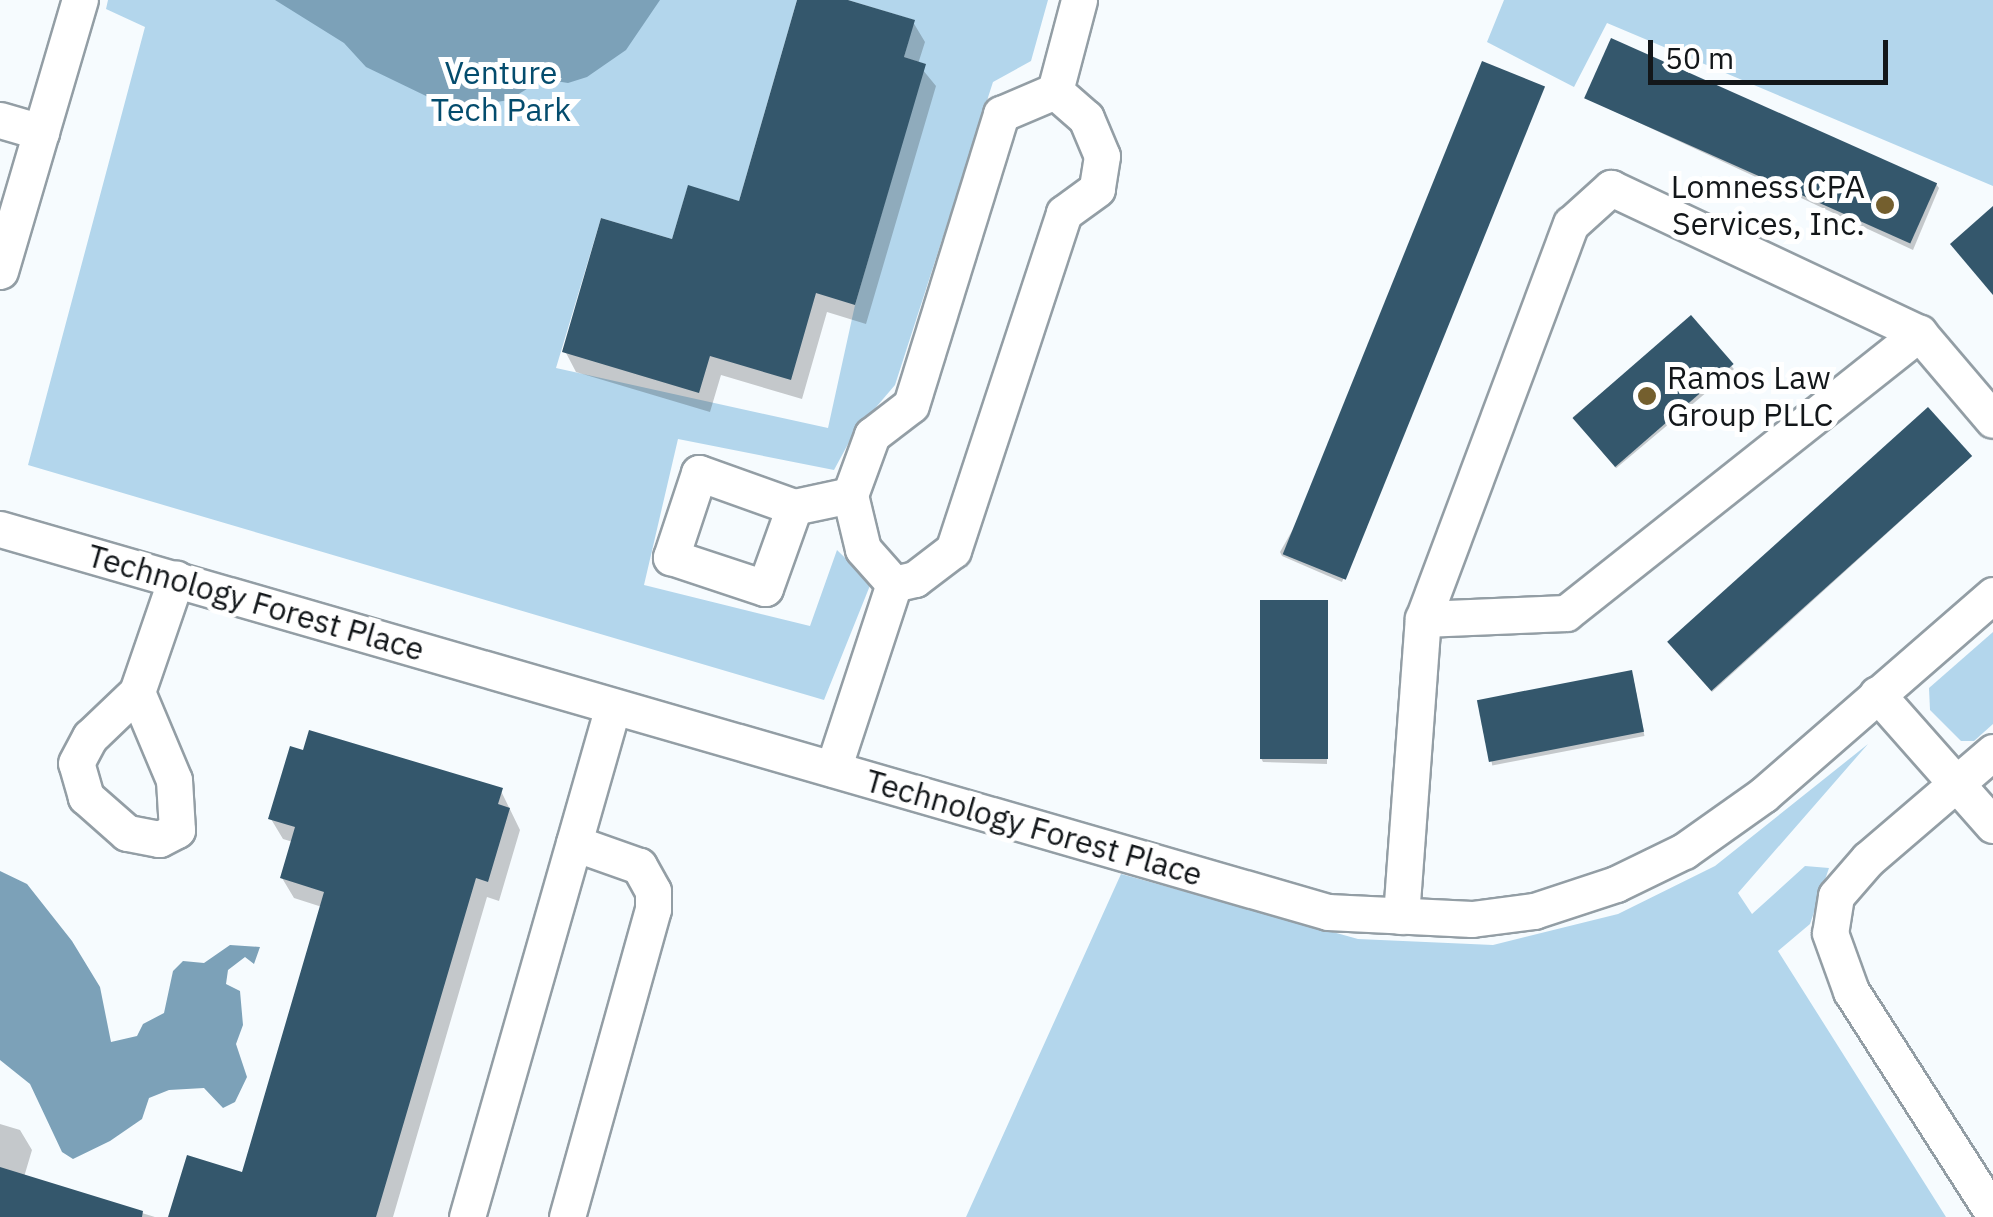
<!DOCTYPE html>
<style>
body{margin:0}
#map{position:relative;width:1993px;height:1217px;overflow:hidden;background:#f6fbfe;font-family:"IBM Plex Sans",sans-serif}
div>[style]{position:absolute}
[style*='--x']{left:calc(var(--x)*1px);top:calc(var(--y)*1px);width:calc(var(--w)*1px);rotate:calc(var(--a)*1deg)}
.green>*{inset:0;background:#b3d6ec}
.water>*{inset:0;background:#7ca1b8}
.shadow>*{inset:0;background:#0003;transform-origin:0 0}
.building>*{inset:0;background:#34576c;transform-origin:0 0}
.roads{filter:drop-shadow(2px 0 #939ea5) drop-shadow(-2px 0 #939ea5) drop-shadow(0 2px #939ea5) drop-shadow(0 -2px #939ea5)}
.minor>*{height:35px;margin:-17.5px;padding:0 17.5px;transform-origin:17.5px;border-radius:17.5px;background:#fff}
.dots>*{width:28px;height:28px;translate:-50% -50%;box-sizing:border-box;border:5px solid #fff;border-radius:50%}
span{translate:-50% -50%;white-space:nowrap;text-align:center;line-height:1.15;-webkit-text-stroke:10px #fff;paint-order:stroke}
.park-label{font-size:32px;color:#044c6d}
.poi-label{font-size:32px;color:#13171a}
.right{translate:-100% -50%;text-align:right}
.left{translate:0 -50%;text-align:left}
.street-label{font-size:32px;color:#13171a}
.scale{position:absolute;left:1648px;top:40px;width:240px;height:45px;box-sizing:border-box;border:5px solid #13171a;border-top:0;padding-left:12px;font-size:30px;line-height:35px;white-space:nowrap;color:#13171a;-webkit-text-stroke:8px #fff;paint-order:stroke}
</style>
<div id="map">
<div class="green">
<div style="clip-path:polygon(108px 0,797px 0,739px 201px,688px 186px,672px 239px,601px 218px,556px 368px,828px 428px,855px 305px,925px 64px,904px 57px,914px 20px,848px 0,1048px 0,1031px 61px,993px 82px,895px 385px,854px 433px,834px 470px,678px 439px,644px 585px,810px 626px,837px 550px,871px 583px,824px 700px,28px 465px,145px 27px,106px 9px)"></div>
<div style="clip-path:polygon(1504px 0,1993px 0,1993px 186px,1607px 23px,1574px 87px,1487px 42px)"></div>
<div style="clip-path:polygon(1993px 632px,1993px 724px,1974px 741px,1961px 741px,1930px 710px,1929px 688px)"></div>
<div style="clip-path:polygon(1868px 744px,1738px 893px,1752px 914px,1805px 866px,1829px 868px,1810px 924px,1778px 951px,1946px 1217px,966px 1217px,1121px 874px,1358px 939px,1493px 945px,1618px 914px,1715px 866px)"></div>
</div>
<div class="water">
<div style="clip-path:polygon(275px 0,660px 0,626px 50px,587px 77px,568px 83px,543px 79px,509px 100px,453px 109px,366px 67px,344px 43px)"></div>
<div style="clip-path:polygon(0 871px,27px 884px,72px 941px,100px 987px,111px 1042px,137px 1036px,143px 1024px,164px 1013px,173px 971px,183px 961px,204px 963px,230px 945px,260px 947px,254px 964px,245px 957px,228px 970px,226px 984px,240px 991px,243px 1025px,236px 1044px,247px 1077px,235px 1102px,223px 1108px,204px 1088px,169px 1090px,149px 1098px,142px 1119px,110px 1141px,73px 1159px,62px 1152px,30px 1084px,0 1060px)"></div>
</div>
<div class="shadow">
<div style="clip-path:polygon(800px 0,840px 0,913px 22px,925px 42px,918px 64px,936px 86px,866px 324px,827px 312px,802px 399px,721px 375px,710px 412px,576px 372px,565px 351px,674px 242px,740px 204px)"></div>
<div style="clip-path:polygon(1543px 89px,1342px 582px,1282px 556px,1280px 552px)"></div>
<div style="clip-path:polygon(1588px 99px,1936px 184px,1939px 188px,1913px 250px)"></div>
<div style="left:1691px;top:318px;width:67px;height:154px;rotate:50deg"></div>
<div style="clip-path:polygon(1970px 458px,1712px 692px,1668px 642px)"></div>
<div style="clip-path:polygon(1326px 603px,1327px 764px,1263px 762px,1261px 758px)"></div>
<div style="left:1633px;top:677px;width:60px;height:155px;rotate:79deg"></div>
<div style="clip-path:polygon(501px 791px,520px 830px,499px 901px,487px 897px,393px 1217px,171px 1217px,243px 1175px,322px 907px,294px 898px,282px 878px,293px 842px,283px 839px,271px 819px)"></div>
<div style="clip-path:polygon(0 1124px,20px 1130px,32px 1150px,24px 1177px,155px 1217px,0 1217px)"></div>
</div>
<div class="building">
<div style="clip-path:polygon(797px 0,848px 0,915px 20px,904px 57px,926px 64px,855px 305px,816px 293px,791px 380px,710px 356px,699px 393px,562px 352px,601px 218px,672px 239px,688px 185px,739px 201px)"></div>
<div style="left:1611px;top:38px;width:357px;height:66px;rotate:24deg"></div>
<div style="left:1482px;top:61px;width:68px;height:532px;rotate:22deg"></div>
<div style="clip-path:polygon(1993px 206px,1993px 295px,1950px 244px)"></div>
<div style="left:1691px;top:315px;width:65px;height:157px;rotate:49deg"></div>
<div style="left:1928px;top:407px;width:66px;height:351px;rotate:48deg"></div>
<div style="left:1260px;top:600px;width:68px;height:159px"></div>
<div style="left:1632px;top:670px;width:63px;height:158px;rotate:79deg"></div>
<div style="clip-path:polygon(309px 730px,503px 788px,498px 804px,510px 808px,488px 882px,476px 878px,376px 1217px,168px 1217px,187px 1155px,242px 1172px,324px 892px,280px 878px,295px 827px,268px 819px,290px 746px,303px 750px)"></div>
<div style="clip-path:polygon(0 1167px,143px 1211px,142px 1217px,0 1217px)"></div>
</div>
<div class="roads">
<div class="minor">
<div style="--x:1055;--y:91;--w:41;--a:41.1"></div>
<div style="--x:1086;--y:118;--w:41;--a:67.2"></div>
<div style="--x:1102;--y:156;--w:33;--a:99"></div>
<div style="--x:1097;--y:189;--w:41;--a:144"></div>
<div style="--x:1064;--y:213;--w:355;--a:108.2"></div>
<div style="--x:953;--y:550;--w:48;--a:142.7"></div>
<div style="--x:915;--y:579;--w:22;--a:167"></div>
<div style="--x:894;--y:584;--w:47;--a:-131.5"></div>
<div style="--x:863;--y:549;--w:56;--a:-103.5"></div>
<div style="--x:850;--y:495;--w:64;--a:-69.9"></div>
<div style="--x:872;--y:435;--w:49;--a:-37.6"></div>
<div style="--x:911;--y:405;--w:305;--a:-72.8"></div>
<div style="--x:1001;--y:114;--w:59;--a:-23.1"></div>
<div style="--x:1055;--y:91;--w:94;--a:-75.2"></div>
<div style="--x:0;--y:120;--w:43;--a:16.3"></div>
<div style="--x:0;--y:271;--w:283;--a:-73.6"></div>
<div style="--x:794;--y:507;--w:101;--a:-160.3"></div>
<div style="--x:699;--y:473;--w:89;--a:108.4"></div>
<div style="--x:671;--y:557;--w:99;--a:18.3"></div>
<div style="--x:765;--y:588;--w:86;--a:-70.3"></div>
<div style="--x:794;--y:507;--w:57;--a:-12.1"></div>
<div style="--x:0;--y:529;--w:1382;--a:16.09"></div>
<div style="--x:1328;--y:912;--w:144;--a:2.8"></div>
<div style="--x:1472;--y:919;--w:63;--a:-7.4"></div>
<div style="--x:1534;--y:911;--w:86;--a:-18.2"></div>
<div style="--x:1616;--y:884;--w:76;--a:-25.9"></div>
<div style="--x:1684;--y:851;--w:97;--a:-35.3"></div>
<div style="--x:1763;--y:795;--w:305;--a:-41"></div>
<div style="--x:1423;--y:619;--w:143;--a:-2.4"></div>
<div style="--x:1566;--y:613;--w:451;--a:-38.4"></div>
<div style="--x:137;--y:692;--w:95;--a:67.2"></div>
<div style="--x:174;--y:780;--w:50;--a:86.6"></div>
<div style="--x:177;--y:830;--w:20;--a:153"></div>
<div style="--x:159;--y:839;--w:33;--a:-169"></div>
<div style="--x:127;--y:833;--w:55;--a:-138.7"></div>
<div style="--x:86;--y:797;--w:35;--a:-106"></div>
<div style="--x:76;--y:763;--w:30;--a:-62"></div>
<div style="--x:90;--y:737;--w:65;--a:-43.8"></div>
<div style="--x:137;--y:692;--w:120;--a:-71"></div>
<div style="--x:1877;--y:694;--w:175;--a:48.5"></div>
<div style="--x:1993;--y:752;--w:165;--a:139.4"></div>
<div style="--x:1868;--y:859;--w:49;--a:130.9"></div>
<div style="--x:1836;--y:896;--w:37;--a:99"></div>
<div style="--x:1830;--y:933;--w:62;--a:70.1"></div>
<div style="--x:1851;--y:991;--w:264;--a:57.4"></div>
<div style="--x:833;--y:769;--w:195;--a:-71.8"></div>
<div style="--x:1401;--y:916;--w:298;--a:-85.8"></div>
<div style="--x:1423;--y:619;--w:422;--a:-69.5"></div>
<div style="--x:1571;--y:224;--w:54;--a:-42"></div>
<div style="--x:1611;--y:188;--w:340;--a:25.2"></div>
<div style="--x:1919;--y:333;--w:114;--a:49.6"></div>
<div style="--x:467;--y:1217;--w:531;--a:-74.05"></div>
<div style="--x:567;--y:1217;--w:320;--a:-74.4"></div>
<div style="--x:653;--y:909;--w:18;--a:-90"></div>
<div style="--x:653;--y:891;--w:29;--a:-119"></div>
<div style="--x:639;--y:866;--w:69;--a:-160.5"></div>
</div>
</div>
<div class="dots">
<div style="left:1885px;top:205px;background:#745f2e"></div>
<div style="left:1647px;top:396px;background:#745f2e"></div>
</div>
<div class="park-label">
<span style="left:501px;top:91px">Venture<br>Tech Park</span>
</div>
<div class="poi-label">
<span class="right" style="left:1865px;top:205px">Lomness CPA<br>Services, Inc.</span>
<span class="left" style="left:1667px;top:396px">Ramos Law<br>Group PLLC</span>
</div>
<div class="street-label">
<span style="left:256px;top:602px;rotate:16deg">Technology Forest Place</span>
<span style="left:1034px;top:827px;rotate:16deg">Technology Forest Place</span>
</div>
<div class="scale">50 m</div>
</div>
